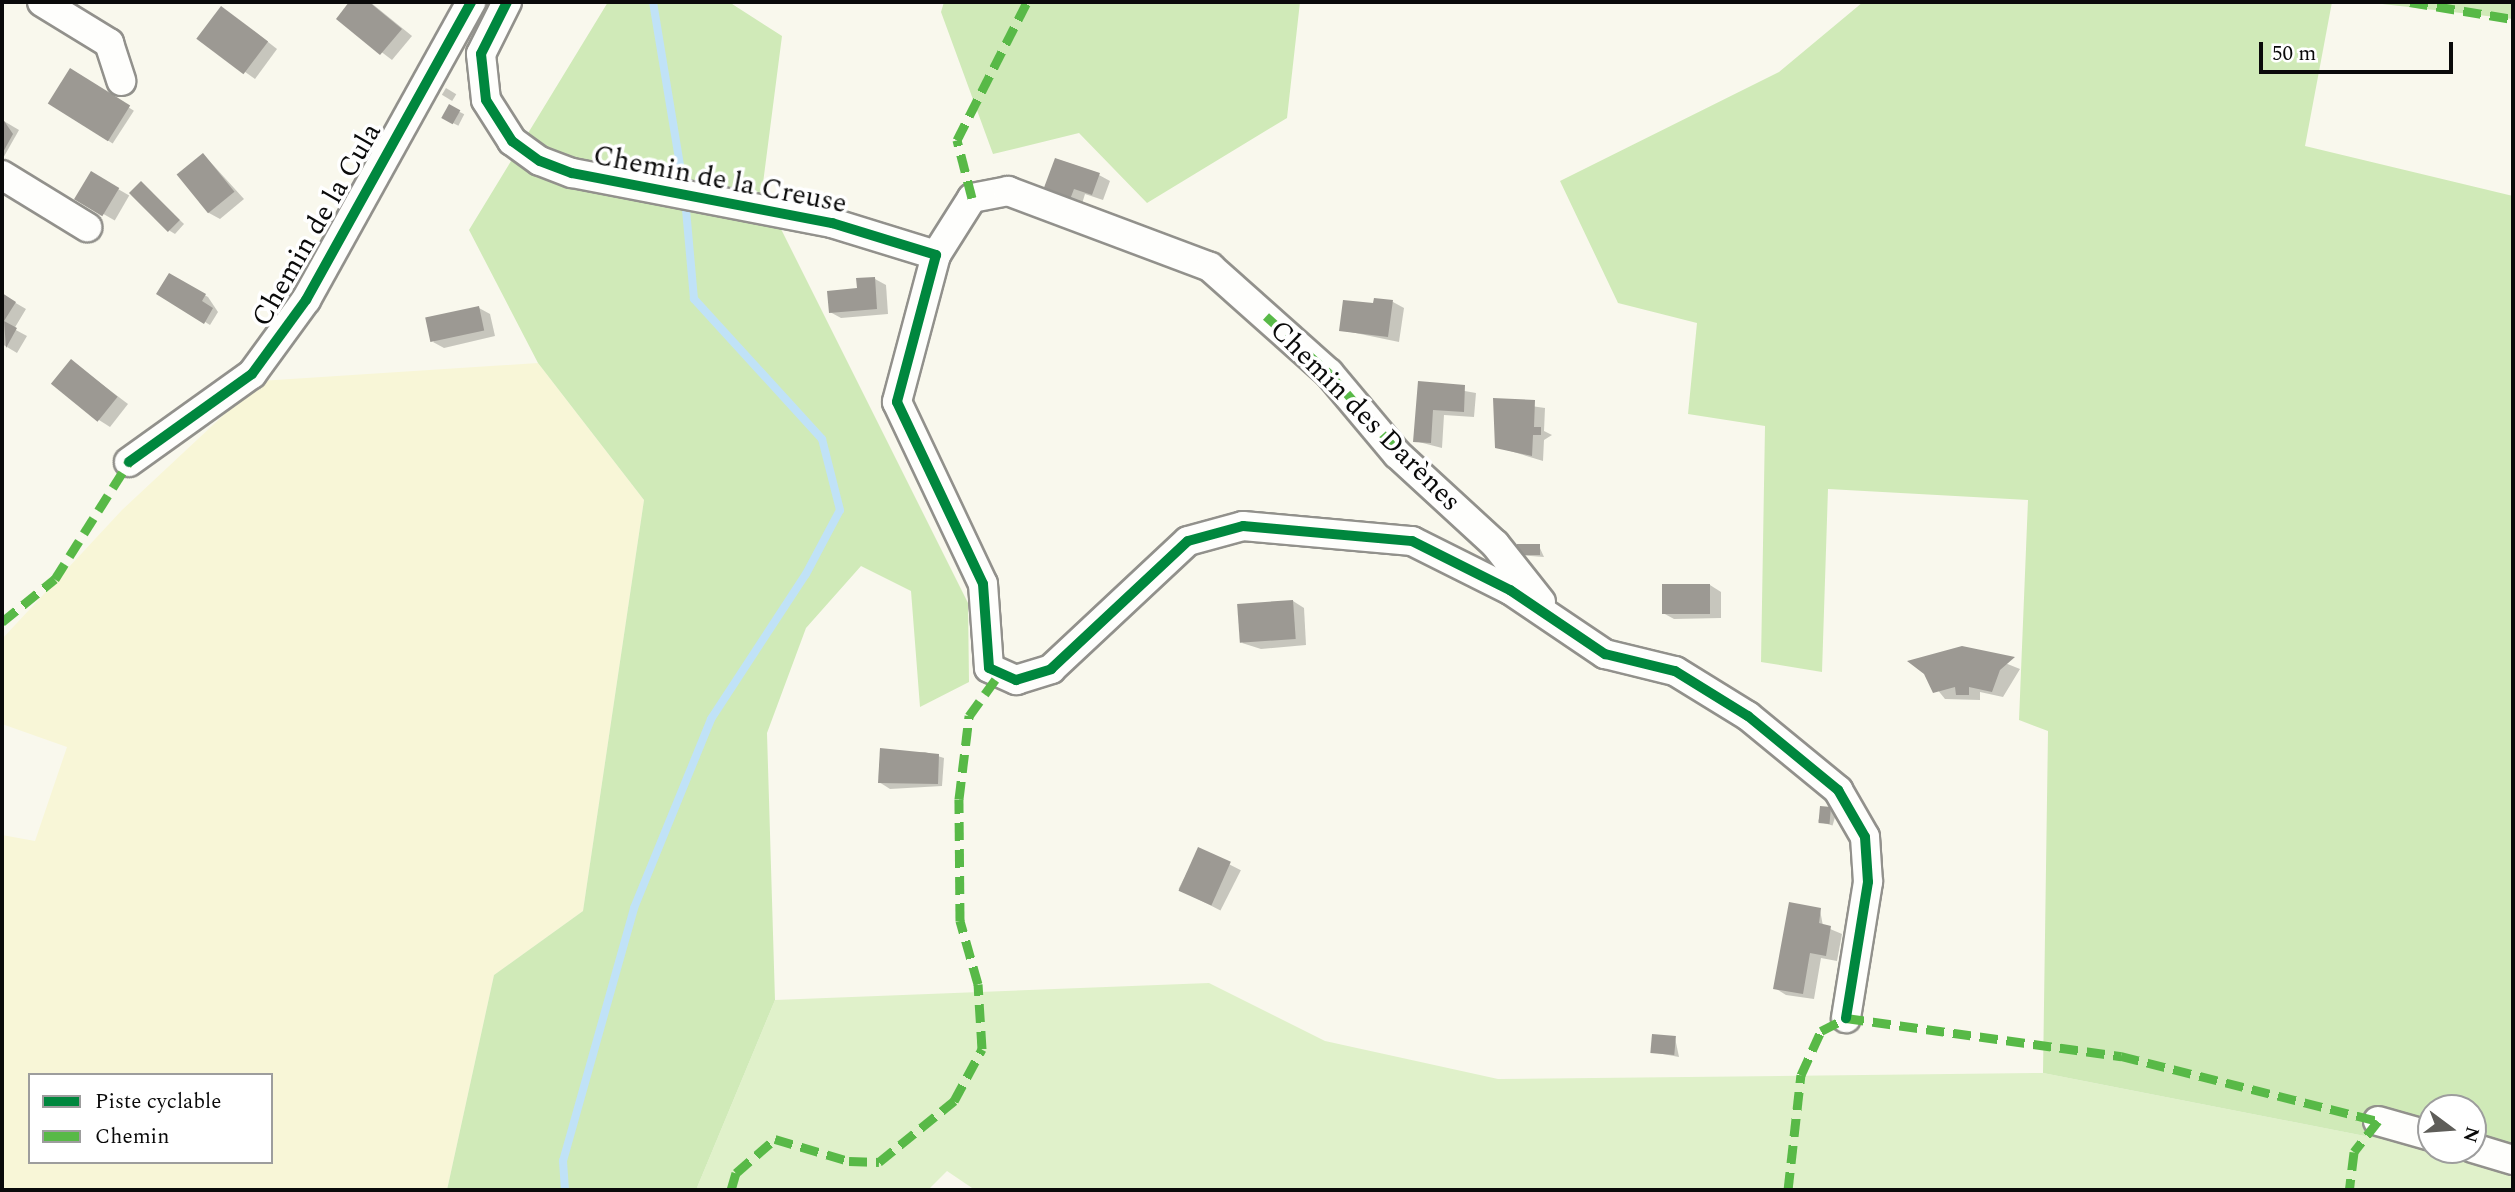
<!DOCTYPE html>
<meta charset="utf-8">
<style>
body{margin:0}
#map{position:relative;width:2515px;height:1192px;overflow:hidden;background:#f9f8ed;font-family:Spectral,serif}
div>[style]{position:absolute}
[style*='--x']{left:calc(var(--x)*1px);top:calc(var(--y)*1px);width:calc(var(--w)*1px);rotate:calc(var(--a)*1deg)}
.farmland>*{inset:0;background:#f8f6d7}
.green>*{inset:0;background:#e0f1ca}
.forest>*{inset:0;background:#d0eab8}
.shadow>*{inset:0;background:#0003;transform-origin:0 0}
.stream>*{height:8px;margin:-4px;padding:0 4px;transform-origin:4px;border-radius:4px;background:#c0e2f7}
.building>*{inset:0;background:#9c9993;transform-origin:0 0}
.roads{filter:drop-shadow(2px 0 #92918c) drop-shadow(-2px 0 #92918c) drop-shadow(0 2px #92918c) drop-shadow(0 -2px #92918c)}
.street>*{height:28px;margin:-14px;padding:0 14px;transform-origin:14px;border-radius:14px;background:#fefefc}
.quiet>*{height:9px;margin-top:-4.5px;transform-origin:0;background:repeating-linear-gradient(90deg,#58b947 0 18px,transparent 0 27px)}
.cycleway>*{height:10px;margin:-5px;padding:0 5px;transform-origin:5px;border-radius:5px;background:#00873e}
span{translate:-50% -50%;white-space:nowrap;text-align:center;line-height:1.15;-webkit-text-stroke:7px #fff;paint-order:stroke}
.street-label{font-size:28px;color:#0a0a0a}
.frame{position:absolute;inset:0;border:4px solid #0a0a0a;pointer-events:none}
.legend{position:absolute;left:28px;top:1073px;width:245px;height:91px;box-sizing:border-box;background:#fff;border:2px solid #9d9d9d;margin:0;padding:9px 12px;list-style:none;font-size:21px;color:#0a0a0a}
.legend li{display:flex;align-items:center;gap:14px;height:35px}
.legend b{width:35px;border:2px solid #9d9d9d}
.north{position:absolute;left:2417px;top:1094px;width:70px;height:70px;box-sizing:border-box;background:#fff;border:2px solid #9d9d9d;border-radius:50%;rotate:106deg;font-size:19px;font-weight:700;line-height:28px;text-align:center;color:#0a0a0a}
.north::after{content:'';display:block;margin:auto;width:24px;height:32px;background:#5e5d59;clip-path:polygon(50% 0,100% 100%,50% 72%,0 100%)}
.scale{position:absolute;left:2259px;top:42px;width:194px;height:32px;box-sizing:border-box;border:4px solid #0a0a0a;border-top:0;padding-left:9px;font-size:21px;line-height:24px;white-space:nowrap;color:#0a0a0a;-webkit-text-stroke:5px #fff;paint-order:stroke}
</style>
<div id="map">
<div class="farmland">
<div style="clip-path:polygon(evenodd,538px 363px,644px 500px,583px 911px,494px 975px,447px 1190px,2px 1190px,2px 835px,35px 841px,67px 747px,2px 724px,2px 639px,122px 510px,260px 381px,538px 363px,30px 1075px,271px 1075px,271px 1162px,30px 1162px,30px 1075px)"></div>
</div>
<div class="green">
<div style="clip-path:polygon(1209px 983px,1325px 1041px,1498px 1079px,2043px 1073px,2513px 1165px,2513px 1190px,975px 1190px,947px 1171px,928px 1190px,696px 1190px,775px 1000px)"></div>
</div>
<div class="forest">
<div style="clip-path:polygon(608px 2px,729px 2px,782px 36px,762px 191px,968px 603px,969px 682px,920px 707px,911px 591px,861px 566px,806px 628px,767px 733px,775px 1000px,696px 1190px,447px 1190px,494px 975px,583px 911px,644px 500px,538px 363px,469px 230px)"></div>
<div style="clip-path:polygon(944px 2px,1300px 2px,1287px 118px,1147px 203px,1079px 133px,993px 154px,941px 12px)"></div>
<div style="clip-path:polygon(1863px 2px,2332px 2px,2305px 146px,2513px 196px,2513px 1165px,2436px 1150px,2473px 1150px,2473px 1108px,2431px 1108px,2431px 1149px,2043px 1073px,2048px 731px,2019px 720px,2028px 500px,1828px 489px,1822px 672px,1761px 662px,1765px 426px,1688px 414px,1697px 323px,1618px 303px,1560px 181px,1779px 72px)"></div>
<div style="clip-path:polygon(2365px 2px,2513px 2px,2513px 19px)"></div>
</div>
<div class="shadow">
<div style="clip-path:polygon(352px 2px,370px 2px,412px 36px,392px 60px,338px 19px)"></div>
<div style="clip-path:polygon(254px 31px,277px 49px,255px 79px,199px 39px)"></div>
<div style="left:71px;top:70px;width:75px;height:39px;rotate:33deg"></div>
<div style="left:446px;top:88px;width:12px;height:8px;rotate:31deg"></div>
<div style="left:450px;top:107px;width:16px;height:13px;rotate:27deg"></div>
<div style="clip-path:polygon(2px 120px,19px 130px,2px 160px)"></div>
<div style="clip-path:polygon(204px 155px,244px 199px,220px 219px,209px 213px)"></div>
<div style="left:92px;top:174px;width:43px;height:29px;rotate:30deg"></div>
<div style="clip-path:polygon(1099px 175px,1110px 181px,1103px 200px,1085px 194px,1081px 207px,1055px 198px)"></div>
<div style="clip-path:polygon(141px 183px,184px 224px,175px 234px,170px 231px)"></div>
<div style="clip-path:polygon(170px 275px,208px 297px,218px 312px,210px 325px,194px 315px)"></div>
<div style="clip-path:polygon(875px 279px,886px 285px,888px 314px,841px 318px,830px 312px)"></div>
<div style="clip-path:polygon(2px 295px,26px 309px,14px 329px,27px 336px,17px 353px,2px 344px)"></div>
<div style="clip-path:polygon(1393px 302px,1404px 308px,1399px 342px,1341px 330px,1375px 305px)"></div>
<div style="clip-path:polygon(479px 308px,490px 314px,495px 336px,444px 348px,433px 342px)"></div>
<div style="clip-path:polygon(71px 361px,128px 404px,110px 427px,99px 420px)"></div>
<div style="clip-path:polygon(1419px 383px,1476px 393px,1474px 417px,1444px 415px,1442px 448px,1415px 441px)"></div>
<div style="clip-path:polygon(1494px 401px,1545px 408px,1544px 431px,1552px 435px,1544px 440px,1543px 461px,1497px 447px)"></div>
<div style="clip-path:polygon(1539px 546px,1544px 557px,1519px 555px)"></div>
<div style="clip-path:polygon(1710px 585px,1721px 592px,1721px 618px,1674px 619px,1663px 613px)"></div>
<div style="clip-path:polygon(1293px 601px,1304px 608px,1306px 645px,1261px 649px,1242px 643px)"></div>
<div style="clip-path:polygon(1995px 659px,2020px 669px,2003px 697px,1980px 692px,1980px 700px,1945px 699px,1920px 668px)"></div>
<div style="clip-path:polygon(925px 752px,944px 758px,942px 786px,890px 789px,879px 782px,881px 754px)"></div>
<div style="left:1822px;top:808px;width:15px;height:14px;rotate:16deg"></div>
<div style="left:1199px;top:849px;width:47px;height:45px;rotate:27deg"></div>
<div style="clip-path:polygon(1820px 910px,1823px 926px,1842px 934px,1837px 961px,1821px 958px,1814px 999px,1786px 995px,1775px 988px)"></div>
<div style="clip-path:polygon(1675px 1038px,1679px 1057px,1652px 1052px)"></div>
</div>
<div class="stream">
<div style="--x:653;--y:2;--w:178;--a:80.6"></div>
<div style="--x:565;--y:1190;--w:29;--a:-94"></div>
<div style="--x:563;--y:1161;--w:263;--a:-74.3"></div>
<div style="--x:634;--y:908;--w:204;--a:-67.8"></div>
<div style="--x:711;--y:719;--w:173;--a:-56.8"></div>
<div style="--x:806;--y:574;--w:72;--a:-62"></div>
<div style="--x:840;--y:510;--w:73;--a:-104.2"></div>
<div style="--x:822;--y:439;--w:190;--a:-132.4"></div>
<div style="--x:694;--y:299;--w:89;--a:-95.1"></div>
</div>
<div class="building">
<div style="clip-path:polygon(349px 2px,369px 2px,402px 29px,380px 55px,336px 19px)"></div>
<div style="left:221px;top:6px;width:59px;height:41px;rotate:37deg"></div>
<div style="left:70px;top:68px;width:71px;height:42px;rotate:32deg"></div>
<div style="left:449px;top:104px;width:13px;height:16px;rotate:29deg"></div>
<div style="clip-path:polygon(2px 118px,13px 134px,2px 154px)"></div>
<div style="left:203px;top:153px;width:50px;height:34px;rotate:51deg"></div>
<div style="clip-path:polygon(1055px 158px,1100px 173px,1092px 195px,1074px 189px,1069px 202px,1042px 193px)"></div>
<div style="left:91px;top:171px;width:33px;height:33px;rotate:31deg"></div>
<div style="left:141px;top:181px;width:55px;height:17px;rotate:45deg"></div>
<div style="clip-path:polygon(169px 273px,206px 294px,202px 301px,213px 308px,204px 324px,156px 294px)"></div>
<div style="clip-path:polygon(875px 277px,877px 309px,829px 313px,827px 291px,857px 288px,856px 278px)"></div>
<div style="clip-path:polygon(2px 293px,16px 302px,4px 321px,17px 328px,6px 348px)"></div>
<div style="clip-path:polygon(1374px 298px,1393px 300px,1388px 337px,1339px 331px,1343px 300px,1373px 303px)"></div>
<div style="left:479px;top:306px;width:25px;height:55px;rotate:78deg"></div>
<div style="left:71px;top:359px;width:60px;height:32px;rotate:39deg"></div>
<div style="clip-path:polygon(1418px 381px,1465px 385px,1464px 412px,1433px 410px,1431px 443px,1413px 442px)"></div>
<div style="clip-path:polygon(1493px 398px,1535px 400px,1534px 427px,1541px 427px,1541px 435px,1533px 435px,1532px 456px,1495px 448px)"></div>
<div style="left:1540px;top:544px;width:11px;height:23px;rotate:90deg"></div>
<div style="left:1662px;top:584px;width:48px;height:30px"></div>
<div style="left:1293px;top:600px;width:39px;height:56px;rotate:86deg"></div>
<div style="clip-path:polygon(1962px 646px,2015px 657px,2000px 670px,1992px 692px,1969px 687px,1969px 695px,1956px 695px,1955px 687px,1933px 693px,1924px 674px,1907px 661px)"></div>
<div style="clip-path:polygon(880px 748px,939px 754px,938px 784px,878px 783px)"></div>
<div style="left:1820px;top:806px;width:11px;height:17px;rotate:5deg"></div>
<div style="left:1198px;top:847px;width:36px;height:48px;rotate:24deg"></div>
<div style="clip-path:polygon(1789px 902px,1821px 908px,1819px 923px,1831px 926px,1826px 956px,1810px 953px,1803px 994px,1773px 989px)"></div>
<div style="left:1652px;top:1034px;width:24px;height:19px;rotate:5deg"></div>
</div>
<div class="roads">
<div class="street">
<div style="--x:42;--y:2;--w:79;--a:31.5"></div>
<div style="--x:109;--y:43;--w:40;--a:72"></div>
<div style="--x:507;--y:2;--w:58;--a:116.6"></div>
<div style="--x:481;--y:54;--w:46;--a:83.8"></div>
<div style="--x:486;--y:100;--w:49;--a:57.6"></div>
<div style="--x:512;--y:141;--w:34;--a:36"></div>
<div style="--x:540;--y:161;--w:34;--a:21"></div>
<div style="--x:572;--y:173;--w:265;--a:10.9"></div>
<div style="--x:832;--y:223;--w:109;--a:17.1"></div>
<div style="--x:936;--y:255;--w:152;--a:104.9"></div>
<div style="--x:897;--y:402;--w:201;--a:64.7"></div>
<div style="--x:983;--y:584;--w:84;--a:85.9"></div>
<div style="--x:989;--y:668;--w:30;--a:24"></div>
<div style="--x:1016;--y:680;--w:37;--a:-17"></div>
<div style="--x:1051;--y:669;--w:187;--a:-43.1"></div>
<div style="--x:1188;--y:541;--w:57;--a:-15.3"></div>
<div style="--x:1243;--y:526;--w:170;--a:5.1"></div>
<div style="--x:1412;--y:541;--w:110;--a:26.6"></div>
<div style="--x:1510;--y:590;--w:115;--a:34"></div>
<div style="--x:1605;--y:654;--w:72;--a:13.7"></div>
<div style="--x:1675;--y:671;--w:86;--a:31.7"></div>
<div style="--x:1748;--y:716;--w:117;--a:39.4"></div>
<div style="--x:1838;--y:790;--w:54;--a:60.1"></div>
<div style="--x:1865;--y:837;--w:45;--a:86.2"></div>
<div style="--x:1868;--y:882;--w:138;--a:99.2"></div>
<div style="--x:2;--y:175;--w:100;--a:31.5"></div>
<div style="--x:936;--y:255;--w:67;--a:-57.7"></div>
<div style="--x:972;--y:198;--w:37;--a:-11"></div>
<div style="--x:1008;--y:191;--w:216;--a:20.6"></div>
<div style="--x:1210;--y:267;--w:159;--a:41.7"></div>
<div style="--x:1329;--y:373;--w:106;--a:50"></div>
<div style="--x:1397;--y:454;--w:133;--a:42.6"></div>
<div style="--x:1495;--y:544;--w:74;--a:51.6"></div>
<div style="--x:129;--y:462;--w:151;--a:-35.6"></div>
<div style="--x:252;--y:374;--w:92;--a:-53.9"></div>
<div style="--x:306;--y:300;--w:341;--a:-61"></div>
<div style="--x:2378;--y:1121;--w:55;--a:15.8"></div>
<div style="--x:2473;--y:1148;--w:42;--a:16.7"></div>
</div>
</div>
<div class="quiet">
<div style="--x:2410;--y:2;--w:104;--a:9.4"></div>
<div style="--x:972;--y:198;--w:60;--a:-104.5"></div>
<div style="--x:957;--y:140;--w:155;--a:-63.1"></div>
<div style="--x:1266;--y:316;--w:85;--a:42.1"></div>
<div style="--x:1329;--y:373;--w:133;--a:48.7"></div>
<div style="--x:2;--y:622;--w:68;--a:-39.1"></div>
<div style="--x:55;--y:579;--w:138;--a:-57.7"></div>
<div style="--x:731;--y:1190;--w:18;--a:-74"></div>
<div style="--x:736;--y:1173;--w:52;--a:-41.1"></div>
<div style="--x:775;--y:1139;--w:77;--a:16.6"></div>
<div style="--x:849;--y:1161;--w:30;--a:2"></div>
<div style="--x:879;--y:1162;--w:97;--a:-39.1"></div>
<div style="--x:954;--y:1101;--w:59;--a:-61.7"></div>
<div style="--x:982;--y:1049;--w:65;--a:-93.5"></div>
<div style="--x:978;--y:984;--w:66;--a:-105.9"></div>
<div style="--x:960;--y:921;--w:122;--a:-90.5"></div>
<div style="--x:959;--y:799;--w:84;--a:-83.1"></div>
<div style="--x:969;--y:716;--w:53;--a:-54.2"></div>
<div style="--x:1788;--y:1190;--w:116;--a:-83.6"></div>
<div style="--x:1801;--y:1075;--w:48;--a:-65.6"></div>
<div style="--x:1821;--y:1031;--w:28;--a:-27"></div>
<div style="--x:1846;--y:1018;--w:278;--a:7.9"></div>
<div style="--x:2121;--y:1056;--w:265;--a:14.2"></div>
<div style="--x:2378;--y:1121;--w:39;--a:128"></div>
<div style="--x:2354;--y:1152;--w:38;--a:97"></div>
</div>
<div class="cycleway">
<div style="--x:507;--y:2;--w:58;--a:116.6"></div>
<div style="--x:481;--y:54;--w:46;--a:83.8"></div>
<div style="--x:486;--y:100;--w:49;--a:57.6"></div>
<div style="--x:512;--y:141;--w:34;--a:36"></div>
<div style="--x:540;--y:161;--w:34;--a:21"></div>
<div style="--x:572;--y:173;--w:265;--a:10.9"></div>
<div style="--x:832;--y:223;--w:109;--a:17.1"></div>
<div style="--x:936;--y:255;--w:152;--a:104.9"></div>
<div style="--x:897;--y:402;--w:201;--a:64.7"></div>
<div style="--x:983;--y:584;--w:84;--a:85.9"></div>
<div style="--x:989;--y:668;--w:30;--a:24"></div>
<div style="--x:1016;--y:680;--w:37;--a:-17"></div>
<div style="--x:1051;--y:669;--w:187;--a:-43.1"></div>
<div style="--x:1188;--y:541;--w:57;--a:-15.3"></div>
<div style="--x:1243;--y:526;--w:170;--a:5.1"></div>
<div style="--x:1412;--y:541;--w:110;--a:26.6"></div>
<div style="--x:1510;--y:590;--w:115;--a:34"></div>
<div style="--x:1605;--y:654;--w:72;--a:13.7"></div>
<div style="--x:1675;--y:671;--w:86;--a:31.7"></div>
<div style="--x:1748;--y:716;--w:117;--a:39.4"></div>
<div style="--x:1838;--y:790;--w:54;--a:60.1"></div>
<div style="--x:1865;--y:837;--w:45;--a:86.2"></div>
<div style="--x:1868;--y:882;--w:138;--a:99.2"></div>
<div style="--x:129;--y:462;--w:151;--a:-35.6"></div>
<div style="--x:252;--y:374;--w:92;--a:-53.9"></div>
<div style="--x:306;--y:300;--w:341;--a:-61"></div>
</div>
<div class="street-label">
<span style="left:720px;top:180px;rotate:11deg">Chemin de la Creuse</span>
<span style="left:317px;top:225px;rotate:-60deg">Chemin de la Cula</span>
<span style="left:1365px;top:416px;rotate:45deg">Chemin des Darènes</span>
</div>
<div class="frame"></div>
<ul class="legend">
<li><b style="height:9px;background:#00873e"></b>Piste cyclable</li>
<li><b style="height:9px;background:#58b947"></b>Chemin</li>
</ul>
<div class="north">N</div>
<div class="scale">50 m</div>
</div>
